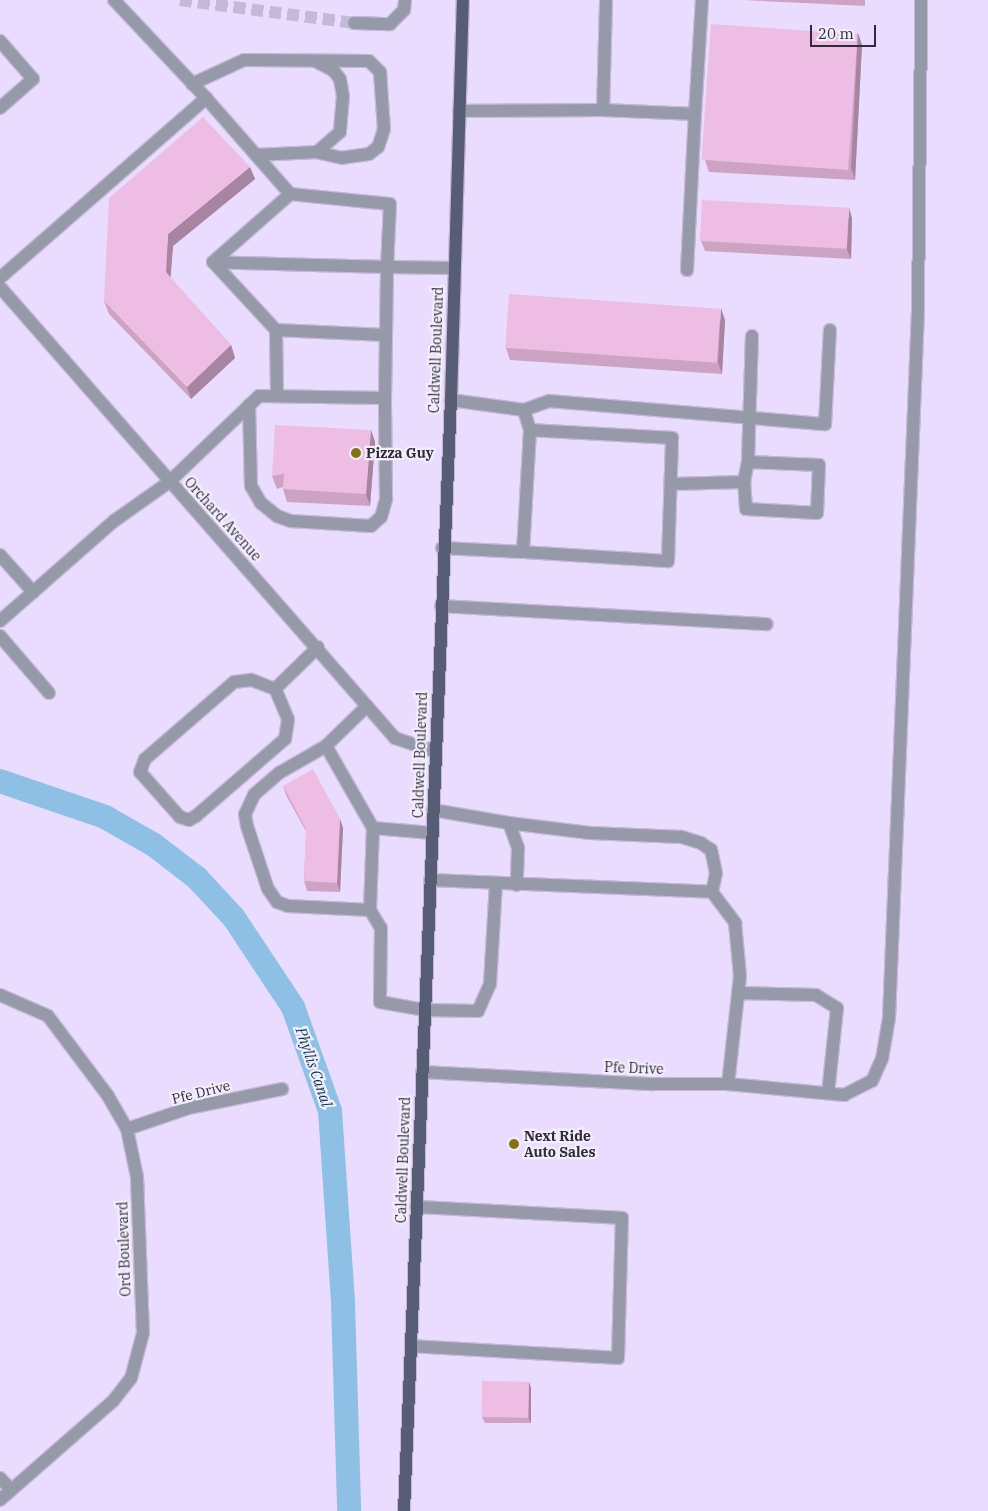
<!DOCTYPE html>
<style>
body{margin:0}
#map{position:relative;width:988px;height:1511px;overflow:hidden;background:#e9dcfe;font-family:"IBM Plex Serif",serif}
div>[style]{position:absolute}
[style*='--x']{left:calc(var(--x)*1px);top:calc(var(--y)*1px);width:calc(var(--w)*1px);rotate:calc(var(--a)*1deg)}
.canal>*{height:24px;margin:-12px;padding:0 12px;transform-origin:12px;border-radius:12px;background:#8ec0e6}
.minor-tunnel>*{height:12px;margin-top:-6px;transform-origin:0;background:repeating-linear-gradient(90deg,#c4b9d6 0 12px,transparent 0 18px)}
.roads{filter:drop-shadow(1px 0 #c4b9d6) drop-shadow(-1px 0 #c4b9d6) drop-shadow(0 1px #c4b9d6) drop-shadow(0 -1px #c4b9d6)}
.minor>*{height:12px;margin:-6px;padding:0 6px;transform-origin:6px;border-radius:6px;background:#9599a8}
.major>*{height:12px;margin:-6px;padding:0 6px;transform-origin:6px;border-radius:6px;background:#565d75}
.wall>*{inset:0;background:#cda3c4}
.shaded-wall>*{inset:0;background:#a784a0}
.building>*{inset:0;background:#eebde4;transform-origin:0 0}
.dots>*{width:14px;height:14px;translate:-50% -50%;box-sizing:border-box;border:2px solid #f3eefb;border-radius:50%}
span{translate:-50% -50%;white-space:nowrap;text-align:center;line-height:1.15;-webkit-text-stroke:4.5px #f3eefb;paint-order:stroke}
.street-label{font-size:14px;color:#302b37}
.poi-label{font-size:14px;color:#302b37;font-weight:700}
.left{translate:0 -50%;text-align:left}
.water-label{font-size:15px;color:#09324b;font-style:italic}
.scale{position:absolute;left:810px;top:25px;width:66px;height:22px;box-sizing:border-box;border:2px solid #302b37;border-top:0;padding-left:6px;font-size:15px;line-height:18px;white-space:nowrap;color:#302b37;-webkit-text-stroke:4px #f3eefb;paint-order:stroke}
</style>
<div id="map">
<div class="canal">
<div style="--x:0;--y:781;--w:111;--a:18.9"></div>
<div style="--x:105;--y:817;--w:56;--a:29.7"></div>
<div style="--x:154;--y:845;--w:54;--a:37.5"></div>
<div style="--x:197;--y:878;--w:54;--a:47.2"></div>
<div style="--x:234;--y:918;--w:107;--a:56.5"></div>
<div style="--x:293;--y:1007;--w:110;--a:70.4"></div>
<div style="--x:330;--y:1111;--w:192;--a:86.1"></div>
<div style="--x:343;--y:1303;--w:208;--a:88.3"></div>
</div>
<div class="minor-tunnel">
<div style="--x:180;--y:0;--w:176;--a:7.5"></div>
</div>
<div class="roads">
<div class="minor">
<div style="--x:114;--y:0;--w:134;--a:46.8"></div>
<div style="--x:354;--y:23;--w:36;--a:2"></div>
<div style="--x:390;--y:24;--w:20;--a:-45"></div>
<div style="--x:404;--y:10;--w:10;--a:-84"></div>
<div style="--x:0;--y:41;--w:50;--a:49"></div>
<div style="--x:33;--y:79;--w:44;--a:138.7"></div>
<div style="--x:315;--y:61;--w:20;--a:27"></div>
<div style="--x:333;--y:70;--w:11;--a:52"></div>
<div style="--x:340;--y:79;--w:17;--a:80"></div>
<div style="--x:343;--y:96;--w:36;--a:95"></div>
<div style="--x:340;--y:132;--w:30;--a:139"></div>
<div style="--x:192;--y:84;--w:57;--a:-24.8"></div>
<div style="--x:244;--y:60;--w:125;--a:0.5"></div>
<div style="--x:369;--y:61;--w:16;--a:45"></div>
<div style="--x:380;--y:72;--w:57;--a:86"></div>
<div style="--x:384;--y:129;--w:19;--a:108"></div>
<div style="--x:378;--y:147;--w:11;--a:142"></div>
<div style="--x:369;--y:154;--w:27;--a:172"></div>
<div style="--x:342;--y:158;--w:26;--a:-167"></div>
<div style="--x:317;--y:152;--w:61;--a:177.2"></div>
<div style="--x:603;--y:110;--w:92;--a:2.5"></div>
<div style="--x:695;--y:114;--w:114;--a:-86.5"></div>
<div style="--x:459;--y:111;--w:144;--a:-0.4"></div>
<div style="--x:603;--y:110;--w:110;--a:-88.4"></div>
<div style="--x:290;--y:194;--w:100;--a:5.7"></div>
<div style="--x:390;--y:204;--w:63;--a:92.7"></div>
<div style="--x:387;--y:267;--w:174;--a:-178.4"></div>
<div style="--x:213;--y:262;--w:103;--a:-41.4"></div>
<div style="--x:213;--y:262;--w:93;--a:47.2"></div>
<div style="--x:276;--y:330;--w:109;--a:2.6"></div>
<div style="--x:687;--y:270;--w:156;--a:-87.1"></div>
<div style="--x:0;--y:278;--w:274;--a:-41.1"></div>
<div style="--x:206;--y:98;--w:128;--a:48.8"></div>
<div style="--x:0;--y:287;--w:600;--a:48.79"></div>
<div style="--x:395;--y:738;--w:43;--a:18.9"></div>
<div style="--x:276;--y:330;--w:66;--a:89.1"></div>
<div style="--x:249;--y:405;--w:81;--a:88.6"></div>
<div style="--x:251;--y:486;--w:20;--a:60"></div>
<div style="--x:261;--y:503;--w:21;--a:39"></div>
<div style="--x:277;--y:516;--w:15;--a:20"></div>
<div style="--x:291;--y:521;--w:80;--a:3.6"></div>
<div style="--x:371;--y:526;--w:13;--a:-42"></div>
<div style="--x:381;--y:517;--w:19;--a:-74"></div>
<div style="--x:386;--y:499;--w:101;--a:-90.6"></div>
<div style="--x:524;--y:410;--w:27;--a:-20"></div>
<div style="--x:549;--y:401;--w:277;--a:4.8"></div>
<div style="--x:825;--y:424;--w:94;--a:-87"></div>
<div style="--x:748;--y:462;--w:71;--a:2.4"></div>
<div style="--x:819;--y:465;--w:48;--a:92.4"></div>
<div style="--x:817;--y:513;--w:71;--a:-176.8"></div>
<div style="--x:746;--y:509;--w:27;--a:-94"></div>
<div style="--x:744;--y:482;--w:20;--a:-79"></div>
<div style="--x:748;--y:462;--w:126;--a:-88.2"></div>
<div style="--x:671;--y:484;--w:73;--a:-1.6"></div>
<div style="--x:442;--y:548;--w:81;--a:2.8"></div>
<div style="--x:523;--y:552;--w:122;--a:-86.7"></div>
<div style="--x:530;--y:430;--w:21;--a:-107"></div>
<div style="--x:524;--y:410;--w:74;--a:-172.2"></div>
<div style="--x:523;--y:552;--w:145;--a:3.6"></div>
<div style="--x:668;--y:561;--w:123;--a:-88.1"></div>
<div style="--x:672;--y:438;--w:142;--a:-176.8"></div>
<div style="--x:0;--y:555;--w:50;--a:48.3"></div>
<div style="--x:441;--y:606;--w:326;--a:3.2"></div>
<div style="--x:0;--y:621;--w:152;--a:-41.3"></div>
<div style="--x:114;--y:521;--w:67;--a:-35.3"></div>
<div style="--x:169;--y:482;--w:124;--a:-43.7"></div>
<div style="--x:259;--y:396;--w:126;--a:0.9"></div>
<div style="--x:385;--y:398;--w:131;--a:-89.1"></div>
<div style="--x:387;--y:267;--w:67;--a:0.9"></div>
<div style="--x:0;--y:636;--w:75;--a:49.3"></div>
<div style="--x:275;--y:689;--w:26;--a:-159"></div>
<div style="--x:251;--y:680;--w:17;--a:173"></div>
<div style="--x:234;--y:682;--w:118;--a:139.1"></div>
<div style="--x:145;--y:759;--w:14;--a:111"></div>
<div style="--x:140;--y:772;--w:60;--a:48.4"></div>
<div style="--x:180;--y:817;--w:9;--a:18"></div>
<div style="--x:189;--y:820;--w:8;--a:-30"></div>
<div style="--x:196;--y:816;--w:118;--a:-40.9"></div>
<div style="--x:285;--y:739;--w:20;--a:-81"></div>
<div style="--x:288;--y:719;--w:33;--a:-113"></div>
<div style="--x:275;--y:689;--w:60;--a:-44.3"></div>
<div style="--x:367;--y:706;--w:57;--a:135.7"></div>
<div style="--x:326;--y:746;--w:95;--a:60.2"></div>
<div style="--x:373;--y:828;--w:59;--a:4.8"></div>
<div style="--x:326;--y:746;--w:54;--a:150.1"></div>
<div style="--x:279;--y:773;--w:33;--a:139"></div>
<div style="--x:254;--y:795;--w:21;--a:115"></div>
<div style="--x:245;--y:814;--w:12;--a:81"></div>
<div style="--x:247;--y:826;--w:66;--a:71.6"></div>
<div style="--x:268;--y:889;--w:16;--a:55"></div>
<div style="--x:277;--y:902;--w:12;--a:20"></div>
<div style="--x:288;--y:906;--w:82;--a:2.8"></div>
<div style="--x:433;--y:810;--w:77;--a:9.7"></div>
<div style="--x:509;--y:823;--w:27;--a:70"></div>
<div style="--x:518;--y:848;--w:37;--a:92"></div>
<div style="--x:373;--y:828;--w:82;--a:92.1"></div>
<div style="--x:370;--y:910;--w:21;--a:59"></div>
<div style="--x:381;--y:928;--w:74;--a:90.8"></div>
<div style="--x:380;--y:1002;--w:46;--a:10.1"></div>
<div style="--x:425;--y:1010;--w:53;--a:1.1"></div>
<div style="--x:478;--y:1011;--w:30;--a:-66"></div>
<div style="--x:490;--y:984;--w:101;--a:-86.6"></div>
<div style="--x:430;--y:880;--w:282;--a:2.4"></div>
<div style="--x:712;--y:892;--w:19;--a:-78"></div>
<div style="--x:716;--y:873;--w:24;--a:-102"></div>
<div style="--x:711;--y:850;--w:12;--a:-145"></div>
<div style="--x:701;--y:843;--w:21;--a:-163"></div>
<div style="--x:681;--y:837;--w:91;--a:-177.5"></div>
<div style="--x:590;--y:833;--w:82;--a:-173"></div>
<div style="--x:712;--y:892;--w:39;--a:53"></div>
<div style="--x:735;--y:923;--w:53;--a:84.6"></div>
<div style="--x:740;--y:976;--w:109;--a:96.3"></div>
<div style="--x:738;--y:993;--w:78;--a:1.5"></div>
<div style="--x:816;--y:995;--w:25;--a:32"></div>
<div style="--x:837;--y:1008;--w:85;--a:96"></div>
<div style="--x:0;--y:995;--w:52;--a:23.6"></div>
<div style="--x:48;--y:1016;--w:100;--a:53.1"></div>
<div style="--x:108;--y:1096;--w:38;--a:60"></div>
<div style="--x:127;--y:1129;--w:49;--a:78.2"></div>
<div style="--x:137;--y:1177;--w:156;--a:87.8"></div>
<div style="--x:143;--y:1333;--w:47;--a:104.9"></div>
<div style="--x:131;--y:1378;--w:29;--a:128"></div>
<div style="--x:113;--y:1401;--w:150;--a:138.8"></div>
<div style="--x:422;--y:1072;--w:232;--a:3"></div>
<div style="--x:654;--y:1084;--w:74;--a:0"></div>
<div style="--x:728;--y:1084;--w:117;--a:5.4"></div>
<div style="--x:844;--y:1095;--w:31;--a:-27"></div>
<div style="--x:872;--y:1081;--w:24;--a:-66"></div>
<div style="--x:882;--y:1059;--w:42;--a:-80.3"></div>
<div style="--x:889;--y:1018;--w:709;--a:-87.65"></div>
<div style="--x:918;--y:310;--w:310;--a:-89.4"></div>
<div style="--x:127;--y:1129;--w:65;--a:-18.7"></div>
<div style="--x:189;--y:1108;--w:95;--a:-11.5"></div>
<div style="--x:411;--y:1346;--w:207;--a:3.3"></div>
<div style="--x:618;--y:1358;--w:140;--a:-88.4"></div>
<div style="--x:622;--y:1218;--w:206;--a:-176.9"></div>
<div style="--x:0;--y:1478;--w:16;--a:47"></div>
</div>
<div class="major">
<div style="--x:404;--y:1511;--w:1112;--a:-87.58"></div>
<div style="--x:451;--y:400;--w:400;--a:-88.3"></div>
</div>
</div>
<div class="wall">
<div style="clip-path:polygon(744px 0,865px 0,865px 6px)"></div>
<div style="clip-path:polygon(858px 33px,862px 45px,855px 180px,709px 172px,705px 160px)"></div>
<div style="clip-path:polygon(250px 167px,255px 179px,173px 246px,170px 278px,231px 345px,235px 358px,191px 399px,109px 314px,104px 301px)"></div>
<div style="clip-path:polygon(852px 218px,851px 259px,705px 251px,701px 241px)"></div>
<div style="clip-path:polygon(725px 320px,722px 374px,510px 360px,506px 348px)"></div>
<div style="clip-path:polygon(371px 430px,375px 442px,370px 506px,287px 502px,283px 489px,283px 487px,277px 489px,272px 476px)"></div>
<div style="clip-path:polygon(283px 786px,340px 819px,343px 828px,340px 892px,307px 891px,304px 881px,306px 831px,286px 795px)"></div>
<div style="clip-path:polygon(529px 1382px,531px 1388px,531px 1423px,485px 1423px,482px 1417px)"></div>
</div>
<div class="shaded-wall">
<div style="clip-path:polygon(858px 33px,862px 45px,855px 180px,851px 168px)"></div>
<div style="clip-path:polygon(250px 167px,255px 179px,173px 246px,170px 285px,166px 272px,168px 234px)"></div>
<div style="clip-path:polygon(849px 208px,852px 218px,851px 259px,847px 250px)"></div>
<div style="clip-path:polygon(721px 308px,725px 320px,722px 374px,718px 362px)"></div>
<div style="clip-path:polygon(231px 345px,235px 358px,191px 399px,187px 387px)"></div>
<div style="clip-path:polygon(371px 430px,375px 442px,370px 506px,366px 494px)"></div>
<div style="clip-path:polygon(340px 819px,343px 828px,340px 892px,337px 883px)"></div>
<div style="clip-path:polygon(529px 1382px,531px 1388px,531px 1423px,528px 1417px)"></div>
</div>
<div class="building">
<div style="left:711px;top:24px;width:147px;height:136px;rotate:4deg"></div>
<div style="clip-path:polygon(203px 117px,250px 167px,168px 234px,166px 272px,231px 345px,187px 387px,104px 301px,109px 198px)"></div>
<div style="left:702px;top:200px;width:147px;height:41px;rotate:3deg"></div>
<div style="left:509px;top:294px;width:212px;height:54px;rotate:4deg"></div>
<div style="clip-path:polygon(275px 425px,371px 430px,366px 494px,283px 489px,284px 474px,272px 476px)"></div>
<div style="clip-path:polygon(313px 769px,340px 819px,337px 883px,304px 881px,306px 829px,283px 786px)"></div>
<div style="left:482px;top:1381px;width:47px;height:36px;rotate:1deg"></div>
</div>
<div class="dots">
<div style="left:356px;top:453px;background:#857214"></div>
<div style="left:514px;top:1144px;background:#857214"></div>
</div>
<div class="street-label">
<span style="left:436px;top:350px;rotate:-88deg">Caldwell Boulevard</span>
<span style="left:223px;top:519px;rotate:48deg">Orchard Avenue</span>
<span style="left:420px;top:755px;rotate:-88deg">Caldwell Boulevard</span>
<span style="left:634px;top:1068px;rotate:2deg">Pfe Drive</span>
<span style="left:201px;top:1092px;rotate:-14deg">Pfe Drive</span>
<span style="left:403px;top:1160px;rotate:-88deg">Caldwell Boulevard</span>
<span style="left:124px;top:1249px;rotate:-92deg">Ord Boulevard</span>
</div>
<div class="poi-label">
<span class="left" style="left:366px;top:453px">Pizza Guy</span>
<span class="left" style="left:524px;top:1144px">Next Ride<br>Auto Sales</span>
</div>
<div class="water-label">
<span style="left:314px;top:1067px;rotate:71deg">Phyllis Canal</span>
</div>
<div class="scale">20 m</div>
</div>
